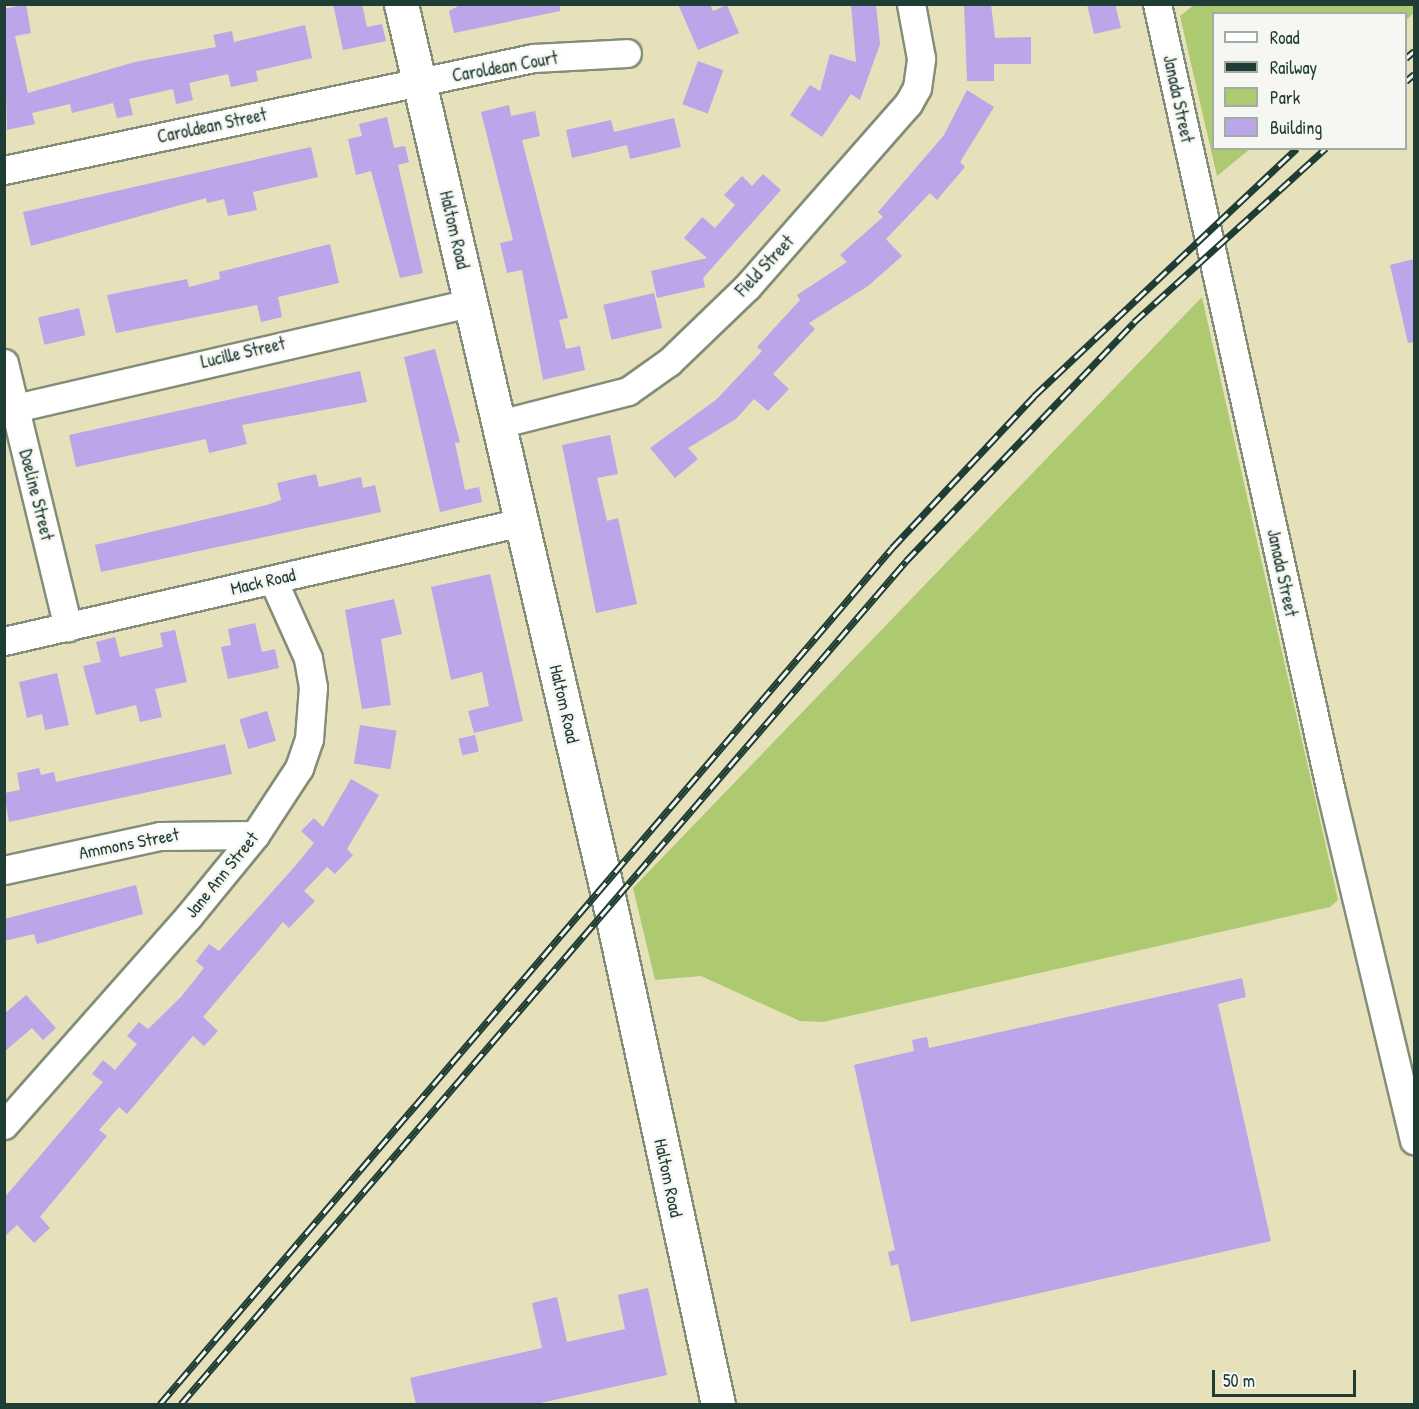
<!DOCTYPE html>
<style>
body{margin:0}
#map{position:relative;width:1419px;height:1409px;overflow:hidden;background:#e6e0bb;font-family:"Patrick Hand",sans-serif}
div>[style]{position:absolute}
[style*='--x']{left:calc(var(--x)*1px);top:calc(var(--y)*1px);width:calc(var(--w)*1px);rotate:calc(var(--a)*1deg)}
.green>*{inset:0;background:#adca71}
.building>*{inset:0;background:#bca5e9;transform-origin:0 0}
.roads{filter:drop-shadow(2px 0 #828e78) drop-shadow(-2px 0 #828e78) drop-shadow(0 2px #828e78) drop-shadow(0 -2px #828e78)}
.minor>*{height:27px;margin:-13.5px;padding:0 13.5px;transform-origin:13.5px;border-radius:13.5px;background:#fff}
.major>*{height:33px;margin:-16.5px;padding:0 16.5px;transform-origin:16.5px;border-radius:16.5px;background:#fff}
.rail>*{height:7px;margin-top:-3.5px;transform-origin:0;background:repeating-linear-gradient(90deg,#f6f6f2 0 14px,#1f3d34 0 28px);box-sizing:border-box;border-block:2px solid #1f3d34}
span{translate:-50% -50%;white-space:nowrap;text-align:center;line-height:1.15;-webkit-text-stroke:5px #f6f6f2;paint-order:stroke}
.street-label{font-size:18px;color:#1f3d34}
.frame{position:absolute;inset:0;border:6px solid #1f3d34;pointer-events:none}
.legend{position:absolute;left:1212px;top:12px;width:195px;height:138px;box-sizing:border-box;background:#f6f6f2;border:2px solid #a0aca6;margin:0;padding:8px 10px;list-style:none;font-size:18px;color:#1f3d34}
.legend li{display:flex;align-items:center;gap:12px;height:30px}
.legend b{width:30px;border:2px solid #a0aca6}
.scale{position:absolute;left:1212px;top:1370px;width:144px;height:27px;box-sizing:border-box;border:3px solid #1f3d34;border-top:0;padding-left:8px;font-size:18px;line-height:21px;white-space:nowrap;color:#1f3d34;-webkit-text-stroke:4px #f6f6f2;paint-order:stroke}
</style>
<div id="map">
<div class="green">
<div style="clip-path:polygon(1194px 5px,1414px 4px,1414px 13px,1406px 20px,1406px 14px,1214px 14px,1214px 148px,1250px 149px,1217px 176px,1180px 16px)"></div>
<div style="clip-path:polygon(1202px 297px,1338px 900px,1330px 907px,823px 1022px,800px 1021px,701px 976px,655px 980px,633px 888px)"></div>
</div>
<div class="building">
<div style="clip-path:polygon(26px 4px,31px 33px,15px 36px,28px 93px,135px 62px,216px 47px,213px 35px,232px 31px,234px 42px,305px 25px,312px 58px,256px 71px,258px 81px,231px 87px,228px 74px,189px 83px,193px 100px,176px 104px,173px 89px,129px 99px,133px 115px,117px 118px,113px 103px,72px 113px,70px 104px,32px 113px,35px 124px,7px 130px,4px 9px)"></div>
<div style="clip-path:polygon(333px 4px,362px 4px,367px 27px,382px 24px,386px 41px,343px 50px)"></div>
<div style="clip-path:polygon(462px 4px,560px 4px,560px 11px,454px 33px,449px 11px)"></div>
<div style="clip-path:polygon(678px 4px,710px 4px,713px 11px,727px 5px,739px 33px,698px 50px)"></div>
<div style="clip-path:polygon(851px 4px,876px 4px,880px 44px,860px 100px,851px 94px,822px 137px,790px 115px,810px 85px,820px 91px,830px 54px,856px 62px)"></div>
<div style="clip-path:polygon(964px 4px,991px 4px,995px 38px,1031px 37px,1031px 64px,994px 64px,994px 81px,967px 81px)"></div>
<div style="clip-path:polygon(1087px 4px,1115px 4px,1121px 28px,1094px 34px)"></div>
<div style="left:698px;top:61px;width:27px;height:46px;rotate:20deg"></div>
<div style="clip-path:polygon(967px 90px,994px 107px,960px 162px,965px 167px,937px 200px,930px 193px,886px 239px,902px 256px,868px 286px,809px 323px,815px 329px,773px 374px,789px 389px,768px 411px,754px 399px,736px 419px,688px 448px,698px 459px,675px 478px,650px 448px,717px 399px,762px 351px,757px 347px,800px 300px,797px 295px,847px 262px,840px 255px,883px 217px,878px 212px,944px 135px)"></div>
<div style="clip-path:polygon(509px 105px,511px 116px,535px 111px,540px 136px,522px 140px,568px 318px,559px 320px,566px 349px,580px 346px,585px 370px,543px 380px,522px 270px,507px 273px,500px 243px,513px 240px,481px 112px)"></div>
<div style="clip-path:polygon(387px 117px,394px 148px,405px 146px,409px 162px,398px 165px,423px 273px,400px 278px,371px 171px,356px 175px,348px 139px,362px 136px,359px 124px)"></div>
<div style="clip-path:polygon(674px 118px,681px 147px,630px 159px,627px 145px,572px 158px,566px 130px,611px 120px,614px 132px)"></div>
<div style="clip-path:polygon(311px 147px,318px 177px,253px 192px,257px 210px,228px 216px,224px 199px,207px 203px,206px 198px,31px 246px,23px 212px)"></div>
<div style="clip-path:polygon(763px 174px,781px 190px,703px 278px,705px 287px,657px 298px,651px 271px,707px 258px,684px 238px,702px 217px,715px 228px,735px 205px,724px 195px,742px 176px,752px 186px)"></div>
<div style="clip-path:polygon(330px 244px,339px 283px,278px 297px,282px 317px,261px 322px,257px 305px,116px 333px,107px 295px,187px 279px,189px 287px,220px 279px,219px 272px)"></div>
<div style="clip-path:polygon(1414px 259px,1414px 342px,1408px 343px,1390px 265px)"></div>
<div style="left:654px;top:293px;width:36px;height:52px;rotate:77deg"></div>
<div style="left:79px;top:308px;width:28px;height:42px;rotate:77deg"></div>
<div style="clip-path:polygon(435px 349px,460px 442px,455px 443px,465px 490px,479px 487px,482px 502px,440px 512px,404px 357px)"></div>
<div style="clip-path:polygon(360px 371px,367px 402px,242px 425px,247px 444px,209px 453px,206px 439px,76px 467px,69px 435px)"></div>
<div style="clip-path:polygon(610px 435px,618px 474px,597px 478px,607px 521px,618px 518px,637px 604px,596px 613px,562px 445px)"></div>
<div style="clip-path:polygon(316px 474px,319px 487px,361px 477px,363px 488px,375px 485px,381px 512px,101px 572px,95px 545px,267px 505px,281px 500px,277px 483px)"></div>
<div style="clip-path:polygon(490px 574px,523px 721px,474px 733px,468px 711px,489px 706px,482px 672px,451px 680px,431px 587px)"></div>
<div style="clip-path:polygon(394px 599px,402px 634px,381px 639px,391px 705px,362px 709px,345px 610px)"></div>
<div style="clip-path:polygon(255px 623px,262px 652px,275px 649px,279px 668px,228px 679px,221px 647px,231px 645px,228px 629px)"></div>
<div style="clip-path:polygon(175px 630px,187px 682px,155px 689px,162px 717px,140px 722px,136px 705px,96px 715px,83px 666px,101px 662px,96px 642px,115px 637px,120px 657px,163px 647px,160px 633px)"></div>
<div style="clip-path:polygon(57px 673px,69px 725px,45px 730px,42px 714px,27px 718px,19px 682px)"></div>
<div style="left:267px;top:711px;width:31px;height:29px;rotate:73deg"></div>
<div style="left:360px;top:725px;width:37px;height:39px;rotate:9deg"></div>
<div style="left:475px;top:735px;width:17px;height:17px;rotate:77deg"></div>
<div style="clip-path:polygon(225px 744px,232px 774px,9px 822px,4px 793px,20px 790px,17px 773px,39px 768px,41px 775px,54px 772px,56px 782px)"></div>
<div style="clip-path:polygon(351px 779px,379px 795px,347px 849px,353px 855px,335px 874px,327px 867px,304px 891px,315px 901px,289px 928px,283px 922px,203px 1017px,218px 1031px,204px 1046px,193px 1036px,127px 1114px,119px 1107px,99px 1130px,107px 1136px,40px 1217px,50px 1228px,34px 1243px,17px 1225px,4px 1237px,4px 1198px,103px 1082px,92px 1074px,103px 1060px,115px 1070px,137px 1044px,127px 1036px,139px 1022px,148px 1029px,181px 997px,204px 968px,196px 961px,209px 944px,219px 951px,296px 865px,314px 843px,301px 831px,314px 818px,323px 827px)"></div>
<div style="clip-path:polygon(136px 885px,143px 914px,37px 944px,34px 934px,4px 941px,4px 919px)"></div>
<div style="clip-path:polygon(1242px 978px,1246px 997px,1218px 1004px,1271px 1241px,911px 1322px,898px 1264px,891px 1266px,888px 1252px,895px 1250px,854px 1065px,914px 1051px,912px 1040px,927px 1037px,929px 1048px)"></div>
<div style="clip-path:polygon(26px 995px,56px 1028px,43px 1040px,32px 1028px,4px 1052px,4px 1014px)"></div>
<div style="clip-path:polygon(648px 1288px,667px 1375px,536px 1404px,416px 1404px,410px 1378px,542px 1348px,532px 1303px,557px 1297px,567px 1342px,625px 1329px,618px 1295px)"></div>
</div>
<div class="roads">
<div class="minor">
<div style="--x:1157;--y:4;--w:807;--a:77.55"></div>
<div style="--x:1331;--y:792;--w:358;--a:76.6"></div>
<div style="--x:4;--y:170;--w:541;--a:-11.95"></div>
<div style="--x:533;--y:58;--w:94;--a:-3"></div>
<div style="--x:4;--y:363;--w:272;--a:76.4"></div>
<div style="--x:15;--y:408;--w:468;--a:-13"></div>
<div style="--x:499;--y:424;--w:133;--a:-14.3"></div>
<div style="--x:628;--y:391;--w:50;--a:-35.3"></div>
<div style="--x:669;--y:362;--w:108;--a:-43.9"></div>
<div style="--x:747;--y:287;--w:244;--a:-48.7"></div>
<div style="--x:908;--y:104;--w:18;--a:-61"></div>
<div style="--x:917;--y:88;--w:30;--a:-82"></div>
<div style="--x:921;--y:58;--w:55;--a:-100.5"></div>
<div style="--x:4;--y:641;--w:531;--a:-12.94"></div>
<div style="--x:4;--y:870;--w:160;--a:-12.3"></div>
<div style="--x:160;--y:836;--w:95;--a:-0.6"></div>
<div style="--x:4;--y:1125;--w:278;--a:-48.5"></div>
<div style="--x:188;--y:917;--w:106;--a:-50.7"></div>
<div style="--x:255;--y:835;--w:80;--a:-56.7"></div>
<div style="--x:299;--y:768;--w:31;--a:-71"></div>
<div style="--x:309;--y:739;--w:52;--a:-85.6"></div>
<div style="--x:313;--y:687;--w:29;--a:-100"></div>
<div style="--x:308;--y:658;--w:85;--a:-114.2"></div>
</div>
<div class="major">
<div style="--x:401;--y:4;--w:901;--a:76.92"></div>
<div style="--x:605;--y:882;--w:534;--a:77.79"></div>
</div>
</div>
<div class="rail">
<div style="--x:1406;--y:58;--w:11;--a:-41"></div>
<div style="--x:1406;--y:81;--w:11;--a:-41"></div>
<div style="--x:160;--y:1404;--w:1126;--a:-49.46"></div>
<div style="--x:892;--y:548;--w:208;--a:-46.9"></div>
<div style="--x:1034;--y:396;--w:361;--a:-43.3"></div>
<div style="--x:181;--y:1404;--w:1112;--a:-49.3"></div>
<div style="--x:906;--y:561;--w:330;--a:-46.3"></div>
<div style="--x:1134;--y:322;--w:259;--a:-42.2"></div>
</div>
<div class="street-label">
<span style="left:505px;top:67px;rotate:-10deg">Caroldean Court</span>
<span style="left:1178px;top:99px;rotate:78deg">Janada Street</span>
<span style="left:212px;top:126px;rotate:-12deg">Caroldean Street</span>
<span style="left:454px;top:230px;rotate:77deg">Haltom Road</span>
<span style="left:765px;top:266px;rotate:-47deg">Field Street</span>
<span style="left:243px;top:353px;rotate:-13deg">Lucille Street</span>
<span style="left:36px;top:495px;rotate:76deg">Doeline Street</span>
<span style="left:1282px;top:573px;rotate:78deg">Janada Street</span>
<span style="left:263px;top:582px;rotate:-13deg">Mack Road</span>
<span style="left:564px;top:704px;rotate:77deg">Haltom Road</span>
<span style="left:129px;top:844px;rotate:-11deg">Ammons Street</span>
<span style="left:222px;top:875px;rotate:-51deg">Jane Ann Street</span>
<span style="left:668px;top:1178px;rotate:78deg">Haltom Road</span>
</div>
<div class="frame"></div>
<ul class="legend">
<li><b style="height:8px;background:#fff"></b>Road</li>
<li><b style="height:8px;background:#1f3d34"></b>Railway</li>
<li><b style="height:16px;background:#adca71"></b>Park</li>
<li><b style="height:16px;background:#bca5e9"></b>Building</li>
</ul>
<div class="scale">50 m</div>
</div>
